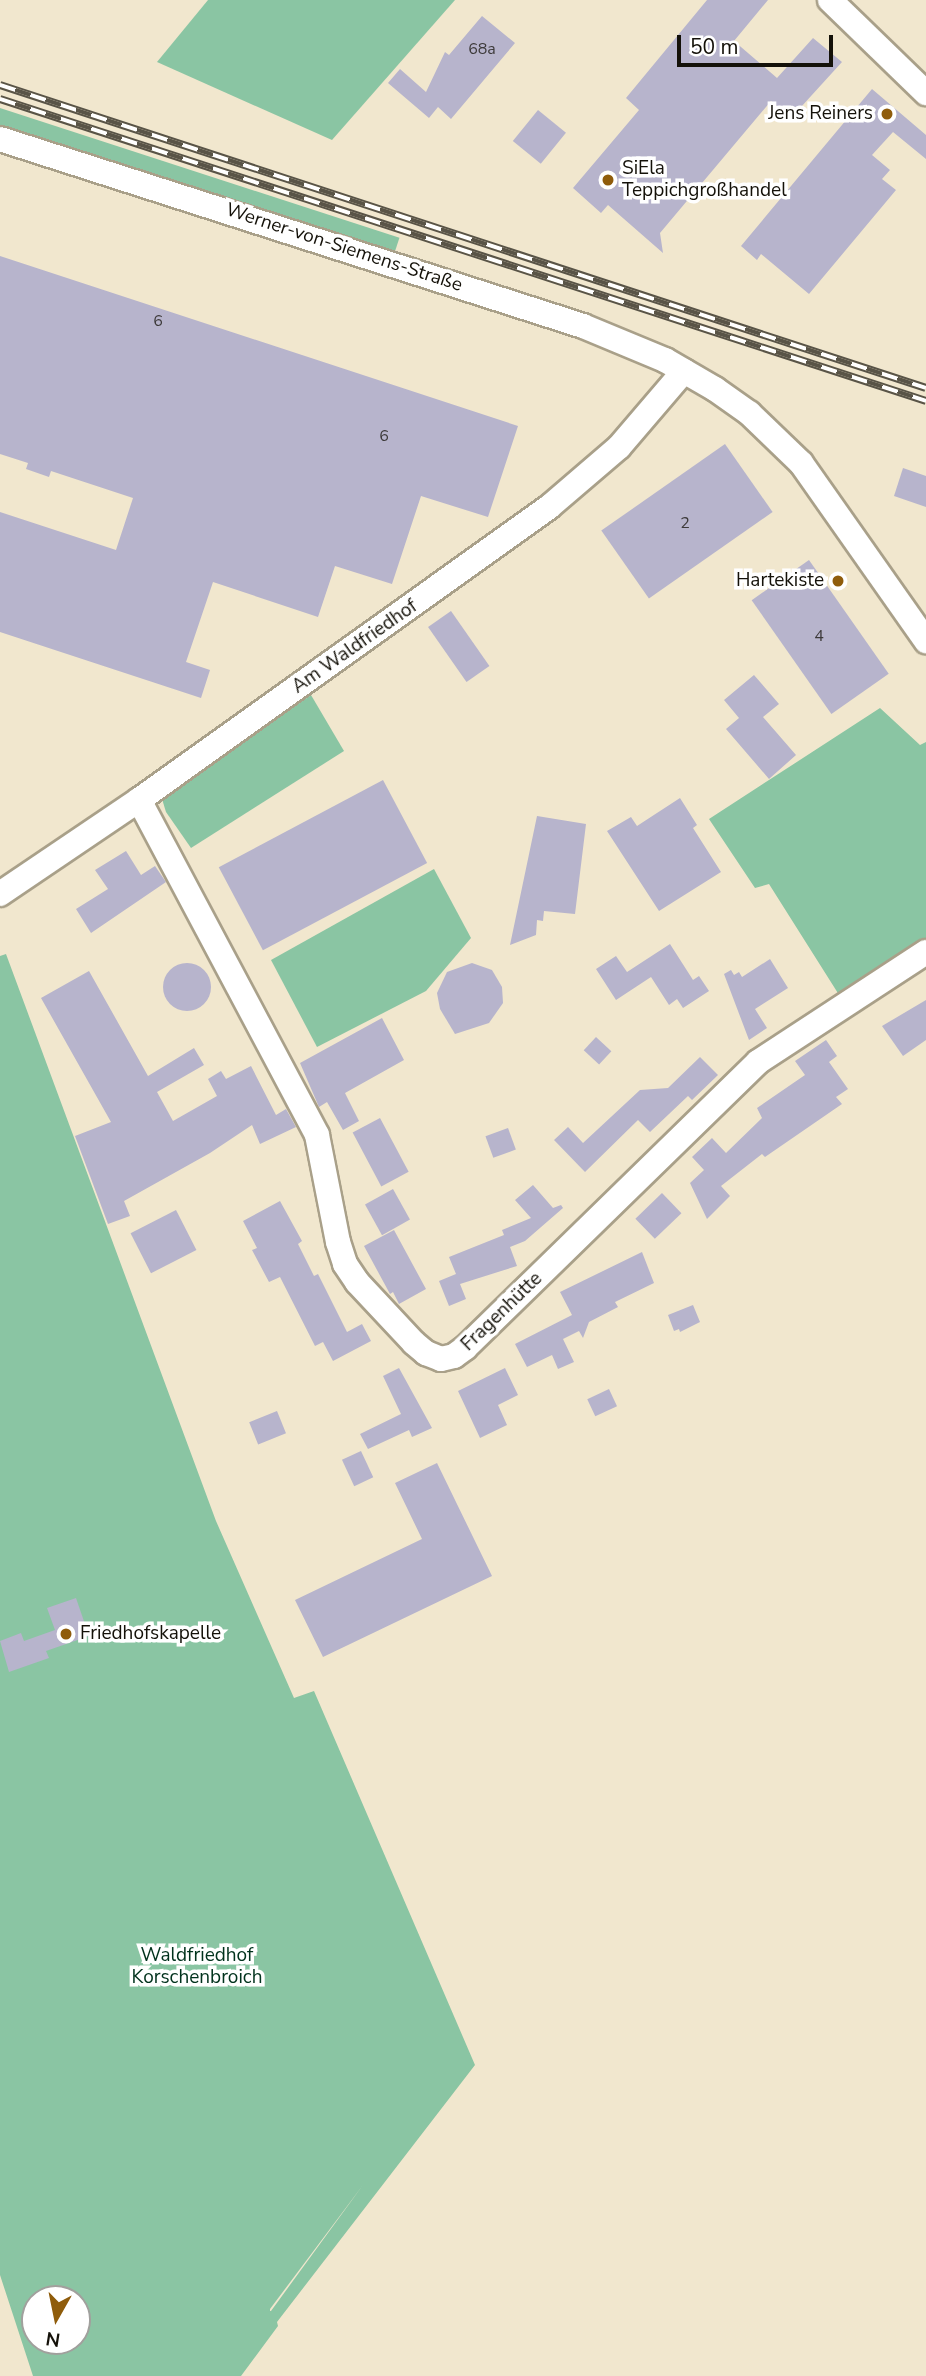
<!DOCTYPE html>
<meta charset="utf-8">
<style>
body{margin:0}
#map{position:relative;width:926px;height:2376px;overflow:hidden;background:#f1e7ce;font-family:"Nunito Sans",sans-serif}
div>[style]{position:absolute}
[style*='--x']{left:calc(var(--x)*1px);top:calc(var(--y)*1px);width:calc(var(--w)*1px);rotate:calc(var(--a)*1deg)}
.green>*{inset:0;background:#8ac5a3;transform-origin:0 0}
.building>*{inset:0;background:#b7b4cc;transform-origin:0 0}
.round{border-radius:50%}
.roads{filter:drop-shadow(2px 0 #a9a089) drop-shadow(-2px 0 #a9a089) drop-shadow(0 2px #a9a089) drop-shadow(0 -2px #a9a089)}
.minor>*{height:24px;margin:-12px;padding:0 12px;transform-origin:12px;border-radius:12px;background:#fff}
.rail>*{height:8px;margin-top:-4px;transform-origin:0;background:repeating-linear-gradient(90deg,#fff 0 16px,#595447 0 32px);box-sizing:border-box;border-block:2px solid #595447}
.dots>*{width:19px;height:19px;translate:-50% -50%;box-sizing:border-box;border:4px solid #fff;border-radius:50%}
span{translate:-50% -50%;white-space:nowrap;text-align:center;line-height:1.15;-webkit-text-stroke:7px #fff;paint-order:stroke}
.number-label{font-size:16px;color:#3d3a3a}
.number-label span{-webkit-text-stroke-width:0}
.poi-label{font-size:19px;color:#141109}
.right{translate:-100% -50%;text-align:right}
.left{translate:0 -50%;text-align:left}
.street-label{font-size:19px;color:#141109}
.park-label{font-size:19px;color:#00321c}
.north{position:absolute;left:21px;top:2285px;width:70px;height:70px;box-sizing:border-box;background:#fff;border:2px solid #a1a09d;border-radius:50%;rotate:189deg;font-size:19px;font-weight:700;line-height:28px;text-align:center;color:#141109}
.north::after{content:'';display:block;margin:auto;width:24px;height:32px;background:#8f5c0b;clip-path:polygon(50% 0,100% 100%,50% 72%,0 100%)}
.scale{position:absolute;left:677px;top:35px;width:156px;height:32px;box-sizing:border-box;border:4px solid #141109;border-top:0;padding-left:9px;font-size:21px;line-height:24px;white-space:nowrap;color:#141109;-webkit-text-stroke:5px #fff;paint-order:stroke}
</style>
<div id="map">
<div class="green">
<div style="clip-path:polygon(208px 0,455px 0,332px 140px,157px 62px)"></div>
<div style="left:0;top:108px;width:420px;height:19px;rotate:18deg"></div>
<div style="clip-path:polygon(311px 695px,344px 751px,191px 848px,166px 812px,162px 799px)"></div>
<div style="clip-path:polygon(880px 708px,920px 745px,926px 742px,926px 943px,841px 998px,769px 884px,755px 888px,709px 819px)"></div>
<div style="clip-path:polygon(434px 869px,471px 938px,426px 991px,317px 1047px,271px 960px)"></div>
<div style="clip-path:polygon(evenodd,6px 954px,216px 1521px,294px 1698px,314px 1691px,475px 2065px,277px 2322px,278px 2326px,241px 2376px,33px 2376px,0 2275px,0 956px,6px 954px,363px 2185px,271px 2311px,270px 2311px,270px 2309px,363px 2185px,6px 954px,35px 2299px,77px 2299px,77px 2341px,35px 2341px,35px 2299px)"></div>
</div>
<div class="building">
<div style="clip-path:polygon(707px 0,768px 0,734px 41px,777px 78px,813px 38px,842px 62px,791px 118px,771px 101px,660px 233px,663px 253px,608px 205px,601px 213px,573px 188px,639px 110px,626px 98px)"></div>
<div style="clip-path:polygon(482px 16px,515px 43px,451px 119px,438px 107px,429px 118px,388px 83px,400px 69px,426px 92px,445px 52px,449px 55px)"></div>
<div style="clip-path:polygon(872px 89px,926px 135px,926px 159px,893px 132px,872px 155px,890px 170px,882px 179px,896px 190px,809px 294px,761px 254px,757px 260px,741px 246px)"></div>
<div style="left:538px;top:110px;width:36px;height:40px;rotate:39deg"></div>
<div style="clip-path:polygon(0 256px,518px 426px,488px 517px,421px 496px,392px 584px,335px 566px,318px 617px,213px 582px,186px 662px,210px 670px,201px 698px,0 632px,0 512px,116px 550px,133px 498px,51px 471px,49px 477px,26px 469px,28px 463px,0 454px)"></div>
<div style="left:725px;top:444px;width:83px;height:151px;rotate:55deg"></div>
<div style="clip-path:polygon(903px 468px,926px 476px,926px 507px,894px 496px)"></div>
<div style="left:809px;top:560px;width:139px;height:70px;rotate:55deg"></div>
<div style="left:451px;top:611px;width:67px;height:28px;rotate:55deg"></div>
<div style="clip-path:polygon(754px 675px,779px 704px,763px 717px,796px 755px,769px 779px,726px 729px,739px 718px,724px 700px)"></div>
<div style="left:383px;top:780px;width:94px;height:186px;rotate:62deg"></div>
<div style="clip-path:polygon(680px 798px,697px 825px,693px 828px,721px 872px,659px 911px,607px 831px,631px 817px,637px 826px)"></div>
<div style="clip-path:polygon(537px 816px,586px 824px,575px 914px,544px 911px,543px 921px,537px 920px,536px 935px,510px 945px)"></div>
<div style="clip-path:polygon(126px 851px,141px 875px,155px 866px,166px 882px,91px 933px,76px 909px,108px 889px,95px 870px)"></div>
<div style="clip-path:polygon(670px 944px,693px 980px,699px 976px,709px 991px,683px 1008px,677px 999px,669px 1005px,651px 977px,616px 1000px,596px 969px,616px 956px,627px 972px)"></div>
<div style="clip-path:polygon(770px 959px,788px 988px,755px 1009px,767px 1028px,749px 1040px,724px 974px,731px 970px,734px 975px,739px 972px,742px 977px)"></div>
<div style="clip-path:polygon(472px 963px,492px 970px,502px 987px,503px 1003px,489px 1023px,455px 1034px,440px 1009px,437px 993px,447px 972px)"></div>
<div class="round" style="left:163px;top:963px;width:48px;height:48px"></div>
<div style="clip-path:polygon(89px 971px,148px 1076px,194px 1048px,204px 1065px,157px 1092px,173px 1121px,217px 1096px,208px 1079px,221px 1071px,226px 1079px,251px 1066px,276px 1115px,286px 1109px,296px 1127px,260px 1144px,252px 1125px,210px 1153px,124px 1201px,130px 1216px,108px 1224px,75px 1136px,111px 1122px,41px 998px)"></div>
<div style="clip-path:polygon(926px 1000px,926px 1040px,903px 1056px,882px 1026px)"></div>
<div style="clip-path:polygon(382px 1018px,404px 1060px,345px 1093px,359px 1121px,343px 1130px,327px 1102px,319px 1107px,300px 1063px)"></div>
<div style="left:596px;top:1037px;width:21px;height:18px;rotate:43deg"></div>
<div style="clip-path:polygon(826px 1040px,837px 1056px,829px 1062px,848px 1089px,836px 1097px,842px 1104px,765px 1157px,762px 1154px,721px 1186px,730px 1196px,707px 1219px,690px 1183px,704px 1170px,692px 1157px,712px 1138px,726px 1153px,762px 1118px,757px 1108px,805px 1075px,795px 1061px)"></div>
<div style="clip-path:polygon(700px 1057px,718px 1075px,692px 1100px,688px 1096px,650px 1132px,638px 1120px,585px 1172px,554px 1140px,568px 1127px,583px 1143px,640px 1090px,668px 1088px)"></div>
<div style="left:380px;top:1118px;width:61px;height:31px;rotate:62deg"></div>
<div style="left:508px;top:1128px;width:23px;height:24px;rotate:70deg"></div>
<div style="clip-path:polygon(533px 1185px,553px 1208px,561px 1205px,563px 1208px,525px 1241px,510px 1247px,517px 1266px,460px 1284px,466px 1299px,449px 1306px,439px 1281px,456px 1274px,449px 1257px,504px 1235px,502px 1230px,531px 1218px,515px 1200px)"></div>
<div style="left:393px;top:1189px;width:35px;height:32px;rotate:61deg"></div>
<div style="left:662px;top:1193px;width:28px;height:37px;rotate:46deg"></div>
<div style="clip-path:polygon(280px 1201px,302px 1241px,298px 1244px,314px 1276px,318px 1274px,347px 1332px,362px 1324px,371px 1341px,333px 1361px,323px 1342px,315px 1346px,280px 1277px,269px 1282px,252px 1250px,257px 1248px,243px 1221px)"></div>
<div style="left:176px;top:1210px;width:45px;height:51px;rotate:63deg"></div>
<div style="clip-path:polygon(394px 1230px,426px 1289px,399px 1304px,393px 1292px,390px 1294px,364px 1246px)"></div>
<div style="clip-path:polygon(642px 1252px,654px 1283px,615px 1302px,618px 1307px,589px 1322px,583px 1338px,579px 1331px,563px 1339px,574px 1362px,558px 1369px,552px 1355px,527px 1367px,515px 1344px,572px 1315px,560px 1292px)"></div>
<div style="clip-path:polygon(693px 1305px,700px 1322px,680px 1332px,679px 1329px,674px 1331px,668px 1315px)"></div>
<div style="clip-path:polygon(399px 1368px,432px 1428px,412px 1437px,409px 1430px,368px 1449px,360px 1434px,401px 1414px,383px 1376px)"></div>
<div style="clip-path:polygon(505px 1368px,518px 1395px,498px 1405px,507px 1425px,480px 1438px,458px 1391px)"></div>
<div style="left:609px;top:1389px;width:19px;height:24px;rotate:65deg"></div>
<div style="left:277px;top:1411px;width:24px;height:30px;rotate:68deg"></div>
<div style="left:361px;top:1451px;width:29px;height:21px;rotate:65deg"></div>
<div style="clip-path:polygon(437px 1463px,492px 1576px,323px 1657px,295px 1600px,422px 1539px,395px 1483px)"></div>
<div style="clip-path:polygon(76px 1598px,89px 1636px,46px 1651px,49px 1658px,9px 1672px,0 1641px,21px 1633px,24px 1641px,55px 1630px,47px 1608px)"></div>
</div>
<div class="roads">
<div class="minor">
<div style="--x:830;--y:0;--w:134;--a:44.1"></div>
<div style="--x:0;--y:139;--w:612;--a:17.78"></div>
<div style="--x:583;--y:326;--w:89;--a:22.5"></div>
<div style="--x:665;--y:360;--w:58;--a:30.1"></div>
<div style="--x:715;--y:389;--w:42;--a:35.2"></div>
<div style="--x:749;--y:413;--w:72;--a:43.9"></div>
<div style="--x:801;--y:463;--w:218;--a:54.9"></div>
<div style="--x:139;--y:800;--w:379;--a:62"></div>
<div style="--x:317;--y:1135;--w:109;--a:78.9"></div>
<div style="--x:338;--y:1242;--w:23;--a:72"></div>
<div style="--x:345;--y:1264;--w:22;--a:56"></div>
<div style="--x:357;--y:1282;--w:83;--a:46.9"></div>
<div style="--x:414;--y:1343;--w:16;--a:40"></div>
<div style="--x:426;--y:1353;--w:16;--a:22"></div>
<div style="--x:441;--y:1359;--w:13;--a:-13"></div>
<div style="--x:454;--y:1356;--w:14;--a:-36"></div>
<div style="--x:465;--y:1348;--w:409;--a:-44.3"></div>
<div style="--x:758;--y:1062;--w:201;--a:-33.2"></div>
<div style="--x:0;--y:894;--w:168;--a:-34.1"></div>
<div style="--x:139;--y:800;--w:504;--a:-35.55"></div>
<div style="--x:549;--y:507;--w:92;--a:-40.6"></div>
<div style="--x:619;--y:447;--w:100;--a:-49.5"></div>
</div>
</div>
<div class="rail">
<div style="--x:0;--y:85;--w:974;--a:18.12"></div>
<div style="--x:0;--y:99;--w:974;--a:18.06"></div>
</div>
<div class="dots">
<div style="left:887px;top:114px;background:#8f5c0b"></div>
<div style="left:608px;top:180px;background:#8f5c0b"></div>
<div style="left:838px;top:581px;background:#8f5c0b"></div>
<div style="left:66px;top:1634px;background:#8f5c0b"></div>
</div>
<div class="number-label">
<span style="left:482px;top:49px">68a</span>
<span style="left:158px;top:321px">6</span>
<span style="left:384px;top:436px">6</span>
<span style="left:685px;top:523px">2</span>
<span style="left:819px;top:636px">4</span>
</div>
<div class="poi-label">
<span class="right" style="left:873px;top:114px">Jens Reiners</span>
<span class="left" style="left:622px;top:180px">SiEla<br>Teppichgroßhandel</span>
<span class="right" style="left:824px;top:581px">Hartekiste</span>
<span class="left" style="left:80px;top:1634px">Friedhofskapelle</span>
</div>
<div class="street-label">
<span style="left:344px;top:248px;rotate:18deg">Werner-von-Siemens-Straße</span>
<span style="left:355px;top:647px;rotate:-35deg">Am Waldfriedhof</span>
<span style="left:502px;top:1312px;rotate:-44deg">Fragenhütte</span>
</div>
<div class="park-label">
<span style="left:197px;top:1967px">Waldfriedhof<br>Korschenbroich</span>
</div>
<div class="north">N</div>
<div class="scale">50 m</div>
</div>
